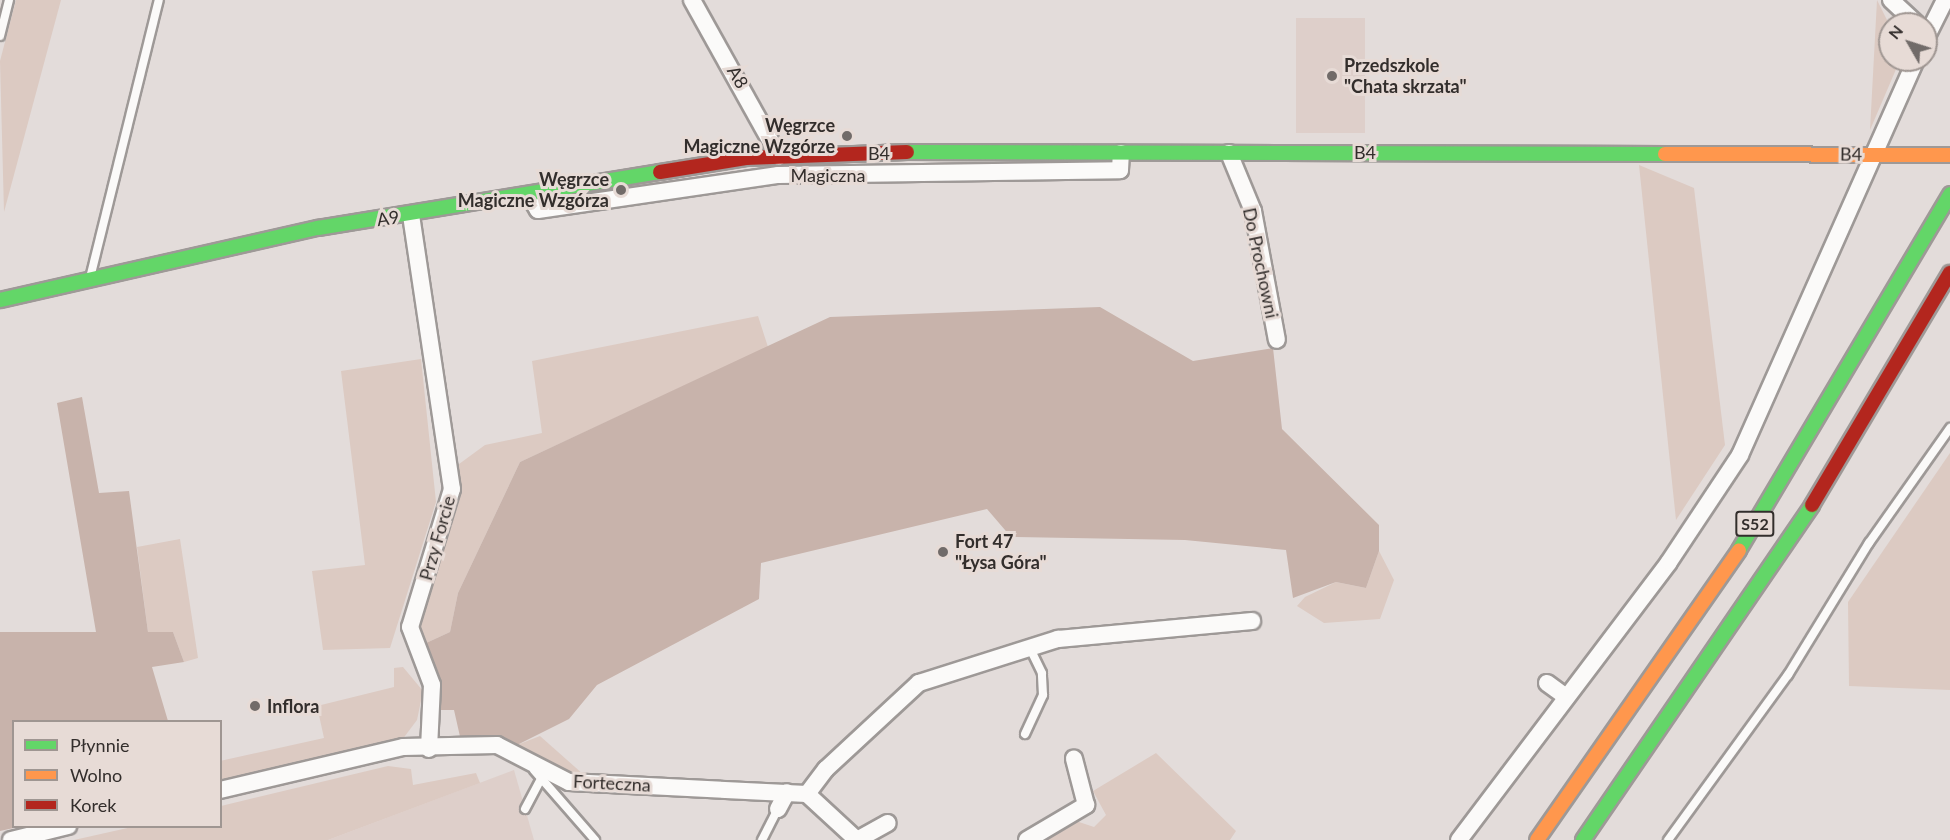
<!DOCTYPE html>
<meta charset="utf-8">
<style>
body{margin:0}
#map{position:relative;width:1950px;height:840px;overflow:hidden;background:#e3dcda;font-family:Lato,sans-serif}
div>[style]{position:absolute}
[style*='--x']{left:calc(var(--x)*1px);top:calc(var(--y)*1px);width:calc(var(--w)*1px);rotate:calc(var(--a)*1deg)}
.built>*{inset:0;background:#decfca;transform-origin:0 0}
.green>*{inset:0;background:#dccac2}
.forest>*{inset:0;background:#c8b3ab}
.roads{filter:drop-shadow(2px 0 #9e9997) drop-shadow(-2px 0 #9e9997) drop-shadow(0 2px #9e9997) drop-shadow(0 -2px #9e9997)}
.lane>*{height:8px;margin:-4px;padding:0 4px;transform-origin:4px;border-radius:4px;background:#fbfaf9}
.street>*{height:16px;margin:-8px;padding:0 8px;transform-origin:8px;border-radius:8px;background:#fbfaf9}
.fast>*{height:14px;margin:-7px;padding:0 7px;transform-origin:7px;border-radius:7px;background:#63d668}
.slow>*{height:14px;margin:-7px;padding:0 7px;transform-origin:7px;border-radius:7px;background:#ff974d}
.jam>*{height:14px;margin:-7px;padding:0 7px;transform-origin:7px;border-radius:7px;background:#b3261e}
.dots>*{width:16px;height:16px;translate:-50% -50%;box-sizing:border-box;border:3px solid #e7dbd6;border-radius:50%}
span{translate:-50% -50%;white-space:nowrap;text-align:center;line-height:1.15;-webkit-text-stroke:6px #e7dbd6;paint-order:stroke}
.shield-label span{padding:2px 4px;background:#e7dbd6;border:2px solid;border-radius:4px;-webkit-text-stroke-width:0}
.shield-label{font-size:16px;color:#332e2c;font-weight:700}
.poi-label{font-size:18px;color:#332e2c;font-weight:700}
.left{translate:0 -50%;text-align:left}
.right{translate:-100% -50%;text-align:right}
.street-label{font-size:18px;color:#332e2c}
.legend{position:absolute;left:12px;top:720px;width:210px;height:108px;box-sizing:border-box;background:#e7dbd6;border:2px solid #9f9692;margin:0;padding:8px 10px;list-style:none;font-size:18px;color:#332e2c}
.legend li{display:flex;align-items:center;gap:12px;height:30px}
.legend b{width:30px;border:2px solid #9f9692}
.north{position:absolute;left:1878px;top:12px;width:60px;height:60px;box-sizing:border-box;background:#e7dbd6;border:2px solid #9f9692;border-radius:50%;rotate:309deg;font-size:16px;font-weight:700;line-height:24px;text-align:center;color:#332e2c}
.north::after{content:'';display:block;margin:auto;width:21px;height:27px;background:#716b69;clip-path:polygon(50% 0,100% 100%,50% 72%,0 100%)}
</style>
<div id="map">
<div class="built">
<div style="left:1365px;top:18px;width:115px;height:69px;rotate:90deg"></div>
<div style="clip-path:polygon(514px 770px,534px 840px,328px 840px)"></div>
</div>
<div class="green">
<div style="clip-path:polygon(16px 0,61px 0,4px 212px,0 61px)"></div>
<div style="clip-path:polygon(1877px 0,1890px 26px,1890px 60px,1900px 60px,1870px 130px)"></div>
<div style="clip-path:polygon(1639px 165px,1694px 188px,1725px 445px,1676px 520px)"></div>
<div style="clip-path:polygon(758px 316px,768px 347px,520px 462px,458px 593px,450px 632px,424px 644px,416px 630px,455px 467px,485px 445px,542px 433px,532px 361px)"></div>
<div style="clip-path:polygon(421px 359px,436px 502px,390px 648px,323px 650px,312px 571px,365px 565px,341px 371px)"></div>
<div style="clip-path:polygon(1950px 453px,1950px 690px,1849px 686px,1848px 602px)"></div>
<div style="clip-path:polygon(180px 539px,198px 658px,184px 662px,173px 632px,148px 632px,137px 547px)"></div>
<div style="clip-path:polygon(1379px 551px,1394px 580px,1380px 619px,1324px 623px,1297px 606px,1305px 597px,1336px 582px,1366px 588px)"></div>
<div style="clip-path:polygon(403px 667px,423px 691px,417px 720px,402px 740px,221px 781px,220px 761px,324px 738px,317px 706px,394px 687px,394px 668px)"></div>
<div style="clip-path:polygon(540px 736px,584px 775px,567px 773px,517px 745px)"></div>
<div style="clip-path:polygon(1156px 753px,1236px 831px,1230px 840px,1042px 840px,1073px 820px,1094px 827px,1106px 815px,1093px 791px)"></div>
<div style="clip-path:polygon(388px 766px,411px 769px,413px 785px,476px 773px,480px 783px,328px 840px,74px 840px,132px 827px,220px 826px,221px 806px)"></div>
</div>
<div class="forest">
<div style="clip-path:polygon(1100px 307px,1193px 361px,1273px 348px,1282px 429px,1379px 525px,1379px 551px,1366px 588px,1336px 582px,1293px 598px,1286px 550px,1185px 540px,1011px 537px,987px 509px,761px 563px,759px 599px,597px 685px,569px 719px,517px 745px,490px 737px,461px 741px,454px 710px,438px 710px,424px 644px,450px 632px,458px 593px,520px 462px,830px 317px)"></div>
<div style="clip-path:polygon(82px 397px,99px 493px,129px 491px,148px 632px,173px 632px,184px 662px,152px 667px,168px 721px,14px 722px,14px 826px,18px 827px,0 831px,0 632px,96px 632px,57px 403px)"></div>
</div>
<div class="roads">
<div class="lane">
<div style="--x:0;--y:36;--w:37;--a:-76"></div>
<div style="--x:90;--y:278;--w:286;--a:-76.1"></div>
<div style="--x:1025;--y:734;--w:43;--a:-65.2"></div>
<div style="--x:1043;--y:695;--w:22;--a:-93"></div>
<div style="--x:1042;--y:673;--w:28;--a:-116"></div>
<div style="--x:534;--y:770;--w:93;--a:48.9"></div>
<div style="--x:525;--y:809;--w:36;--a:-62"></div>
<div style="--x:762;--y:840;--w:35;--a:-63"></div>
<div style="--x:1668;--y:840;--w:204;--a:-54"></div>
<div style="--x:1788;--y:675;--w:155;--a:-58.5"></div>
<div style="--x:1869;--y:543;--w:141;--a:-54.8"></div>
</div>
<div class="street">
<div style="--x:692;--y:0;--w:179;--a:60.9"></div>
<div style="--x:1891;--y:0;--w:35;--a:43"></div>
<div style="--x:1926;--y:38;--w:42;--a:-63.4"></div>
<div style="--x:1229;--y:153;--w:63;--a:67.5"></div>
<div style="--x:1253;--y:211;--w:131;--a:79.5"></div>
<div style="--x:529;--y:195;--w:17;--a:59"></div>
<div style="--x:538;--y:210;--w:243;--a:-8.3"></div>
<div style="--x:778;--y:175;--w:342;--a:-0.8"></div>
<div style="--x:1120;--y:170;--w:17;--a:-87"></div>
<div style="--x:411;--y:215;--w:277;--a:81.5"></div>
<div style="--x:452;--y:489;--w:144;--a:106.9"></div>
<div style="--x:410;--y:627;--w:62;--a:69.2"></div>
<div style="--x:432;--y:685;--w:64;--a:92.7"></div>
<div style="--x:1547;--y:683;--w:24;--a:36"></div>
<div style="--x:220;--y:790;--w:188;--a:-13.2"></div>
<div style="--x:403;--y:747;--w:94;--a:-1.2"></div>
<div style="--x:497;--y:745;--w:81;--a:27.2"></div>
<div style="--x:569;--y:782;--w:238;--a:2.9"></div>
<div style="--x:807;--y:794;--w:68;--a:42.6"></div>
<div style="--x:807;--y:794;--w:31;--a:-53"></div>
<div style="--x:826;--y:769;--w:127;--a:-42.8"></div>
<div style="--x:919;--y:683;--w:146;--a:-17.6"></div>
<div style="--x:1058;--y:639;--w:195;--a:-5.3"></div>
<div style="--x:778;--y:809;--w:19;--a:-62"></div>
<div style="--x:11;--y:840;--w:59;--a:-13.8"></div>
<div style="--x:857;--y:840;--w:35;--a:-29"></div>
<div style="--x:1027;--y:840;--w:69;--a:-30.7"></div>
<div style="--x:1086;--y:805;--w:48;--a:-104.6"></div>
<div style="--x:1459;--y:840;--w:348;--a:-52.9"></div>
<div style="--x:1669;--y:562;--w:128;--a:-56.4"></div>
<div style="--x:1740;--y:455;--w:432;--a:-66"></div>
</div>
<div class="fast">
<div style="--x:907;--y:152;--w:758;--a:0.15"></div>
<div style="--x:0;--y:300;--w:326;--a:-12.8"></div>
<div style="--x:318;--y:228;--w:347;--a:-9.3"></div>
<div style="--x:1739;--y:550;--w:414;--a:-59.3"></div>
<div style="--x:1583;--y:840;--w:406;--a:-55.6"></div>
</div>
<div class="slow">
<div style="--x:1665;--y:154;--w:285;--a:0.2"></div>
<div style="--x:1537;--y:840;--w:353;--a:-55.1"></div>
</div>
<div class="jam">
<div style="--x:660;--y:172;--w:87;--a:-9.2"></div>
<div style="--x:746;--y:158;--w:161;--a:-2.1"></div>
<div style="--x:1812;--y:505;--w:270;--a:-59.3"></div>
</div>
</div>
<div class="dots">
<div style="left:1332px;top:76px;background:#716b69"></div>
<div style="left:847px;top:136px;background:#716b69"></div>
<div style="left:621px;top:190px;background:#716b69"></div>
<div style="left:943px;top:552px;background:#716b69"></div>
<div style="left:255px;top:706px;background:#716b69"></div>
</div>
<div class="shield-label">
<span style="left:1755px;top:524px">S52</span>
</div>
<div class="poi-label">
<span class="left" style="left:1344px;top:76px">Przedszkole<br>"Chata skrzata"</span>
<span class="right" style="left:835px;top:136px">Węgrzce<br>Magiczne Wzgórze</span>
<span class="right" style="left:609px;top:190px">Węgrzce<br>Magiczne Wzgórza</span>
<span class="left" style="left:955px;top:552px">Fort 47<br>"Łysa Góra"</span>
<span class="left" style="left:267px;top:706px">Inflora</span>
</div>
<div class="street-label">
<span style="left:738px;top:77px;rotate:60deg">A8</span>
<span style="left:1365px;top:152px">B4</span>
<span style="left:879px;top:153px">B4</span>
<span style="left:1851px;top:154px;rotate:1deg">B4</span>
<span style="left:828px;top:175px">Magiczna</span>
<span style="left:388px;top:218px;rotate:-8deg">A9</span>
<span style="left:1261px;top:263px;rotate:78deg">Do Prochowni</span>
<span style="left:437px;top:538px;rotate:-74deg">Przy Forcie</span>
<span style="left:612px;top:783px;rotate:3deg">Forteczna</span>
</div>
<ul class="legend">
<li><b style="height:8px;background:#63d668"></b>Płynnie</li>
<li><b style="height:8px;background:#ff974d"></b>Wolno</li>
<li><b style="height:8px;background:#b3261e"></b>Korek</li>
</ul>
<div class="north">N</div>
</div>
